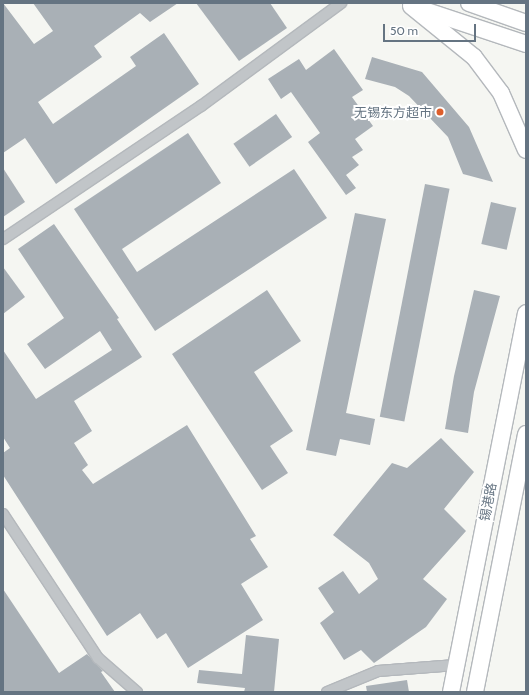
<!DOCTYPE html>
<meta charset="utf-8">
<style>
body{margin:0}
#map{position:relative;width:529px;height:695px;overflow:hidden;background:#f5f6f2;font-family:Cabin,"Noto Sans SC",sans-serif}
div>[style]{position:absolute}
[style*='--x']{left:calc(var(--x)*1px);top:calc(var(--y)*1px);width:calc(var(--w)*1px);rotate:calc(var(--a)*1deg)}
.building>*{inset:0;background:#a9b0b6;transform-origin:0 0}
.roads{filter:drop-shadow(1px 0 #b4b8bc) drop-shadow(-1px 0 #b4b8bc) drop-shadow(0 1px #b4b8bc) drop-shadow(0 -1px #b4b8bc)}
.minor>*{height:10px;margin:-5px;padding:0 5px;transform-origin:5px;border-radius:5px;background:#c1c5c8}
.primary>*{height:16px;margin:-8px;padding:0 8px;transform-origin:8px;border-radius:8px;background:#fff}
.dots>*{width:11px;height:11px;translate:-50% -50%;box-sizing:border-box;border:2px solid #fff;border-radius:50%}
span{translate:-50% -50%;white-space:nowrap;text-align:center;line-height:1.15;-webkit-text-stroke:4px #fff;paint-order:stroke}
.poi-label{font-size:13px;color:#657482}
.right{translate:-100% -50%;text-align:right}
.street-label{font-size:13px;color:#657482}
.frame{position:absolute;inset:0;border:4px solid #657482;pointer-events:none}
.scale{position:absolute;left:383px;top:24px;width:93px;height:18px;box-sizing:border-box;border:2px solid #657482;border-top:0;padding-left:5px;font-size:12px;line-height:14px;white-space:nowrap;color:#657482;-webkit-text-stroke:3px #fff;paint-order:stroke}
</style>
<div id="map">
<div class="building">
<div style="clip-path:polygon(3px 3px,34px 44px,53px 31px,33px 3px,178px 3px,150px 22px,140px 13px,94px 46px,102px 57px,38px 102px,53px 124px,136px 66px,130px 57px,164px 33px,199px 84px,56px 184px,25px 138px,3px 153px)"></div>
<div style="clip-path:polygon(196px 3px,270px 3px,287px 28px,239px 61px)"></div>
<div style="clip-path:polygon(334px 49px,363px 90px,352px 97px,373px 126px,355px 139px,363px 150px,352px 157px,359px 165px,346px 175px,356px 188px,346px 195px,308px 142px,320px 133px,291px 92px,281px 99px,268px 79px,299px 59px,306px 70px)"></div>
<div style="clip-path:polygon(372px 57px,422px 72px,469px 127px,493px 182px,463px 174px,448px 137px,409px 96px,395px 87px,365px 79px)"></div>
<div style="left:276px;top:114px;width:28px;height:52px;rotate:55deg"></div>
<div style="clip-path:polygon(188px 133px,221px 183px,122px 249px,137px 272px,294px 169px,327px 218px,155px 331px,74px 209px)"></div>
<div style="clip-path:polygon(3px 168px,25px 202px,3px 217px)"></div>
<div style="left:425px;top:184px;width:25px;height:237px;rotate:11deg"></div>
<div style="left:491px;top:202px;width:26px;height:43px;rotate:13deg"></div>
<div style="clip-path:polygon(355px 213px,386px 219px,346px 413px,375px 419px,370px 445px,340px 439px,336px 456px,306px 450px)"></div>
<div style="clip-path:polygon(54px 224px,119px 318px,117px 319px,142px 357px,74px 401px,92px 431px,74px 443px,88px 465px,82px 470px,93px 484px,187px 425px,256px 536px,250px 539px,268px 567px,241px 584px,263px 620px,188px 668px,166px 633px,157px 639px,140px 613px,107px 636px,3px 475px,3px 453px,10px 448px,3px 437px,3px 350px,36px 399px,112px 350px,100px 331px,45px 369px,27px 344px,64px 318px,18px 249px)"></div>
<div style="clip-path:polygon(3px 267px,25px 297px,3px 314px)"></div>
<div style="clip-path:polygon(267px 290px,301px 341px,254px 372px,293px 431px,270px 446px,288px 473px,262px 490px,172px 354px)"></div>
<div style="clip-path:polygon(474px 290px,500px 296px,474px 392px,468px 433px,445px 429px,454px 376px)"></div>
<div style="clip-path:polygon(441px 438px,474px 472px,444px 509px,466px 531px,423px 579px,447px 599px,426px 627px,374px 663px,361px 650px,344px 660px,320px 623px,334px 612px,318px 588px,343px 571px,359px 594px,378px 579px,369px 563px,333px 535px,392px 463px,407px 468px)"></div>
<div style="clip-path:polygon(3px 589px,59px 673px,87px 654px,103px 671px,101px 672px,115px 692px,3px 692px)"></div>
<div style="clip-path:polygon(246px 635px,279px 639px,274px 692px,244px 692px,245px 688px,197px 683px,199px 670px,242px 674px)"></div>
<div style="clip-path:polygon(407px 680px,409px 692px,367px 692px,366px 686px)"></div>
</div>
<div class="roads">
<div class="minor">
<div style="--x:3;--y:239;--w:239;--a:-33.9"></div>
<div style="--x:201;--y:106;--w:174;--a:-36.3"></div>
<div style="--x:3;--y:514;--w:173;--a:56.6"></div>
<div style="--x:98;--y:658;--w:52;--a:41.1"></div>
<div style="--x:327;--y:692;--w:55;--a:-22.4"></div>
<div style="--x:378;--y:671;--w:78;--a:-4.4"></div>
</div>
<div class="primary">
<div style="--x:469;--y:3;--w:60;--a:19.3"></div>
<div style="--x:411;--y:6;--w:81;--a:39"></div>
<div style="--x:474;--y:57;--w:45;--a:53.1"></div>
<div style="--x:501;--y:93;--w:62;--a:66.3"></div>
<div style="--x:424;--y:10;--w:108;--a:18.4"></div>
<div style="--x:451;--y:692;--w:386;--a:-78.8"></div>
<div style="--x:475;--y:692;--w:263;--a:-78.8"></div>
</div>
</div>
<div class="dots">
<div style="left:440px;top:112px;background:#dd5e2b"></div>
</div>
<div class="poi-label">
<span class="right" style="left:432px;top:112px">无锡东方超市</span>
</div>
<div class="street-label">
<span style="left:488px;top:502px;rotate:-79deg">锡港路</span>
</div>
<div class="frame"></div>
<div class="scale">50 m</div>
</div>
